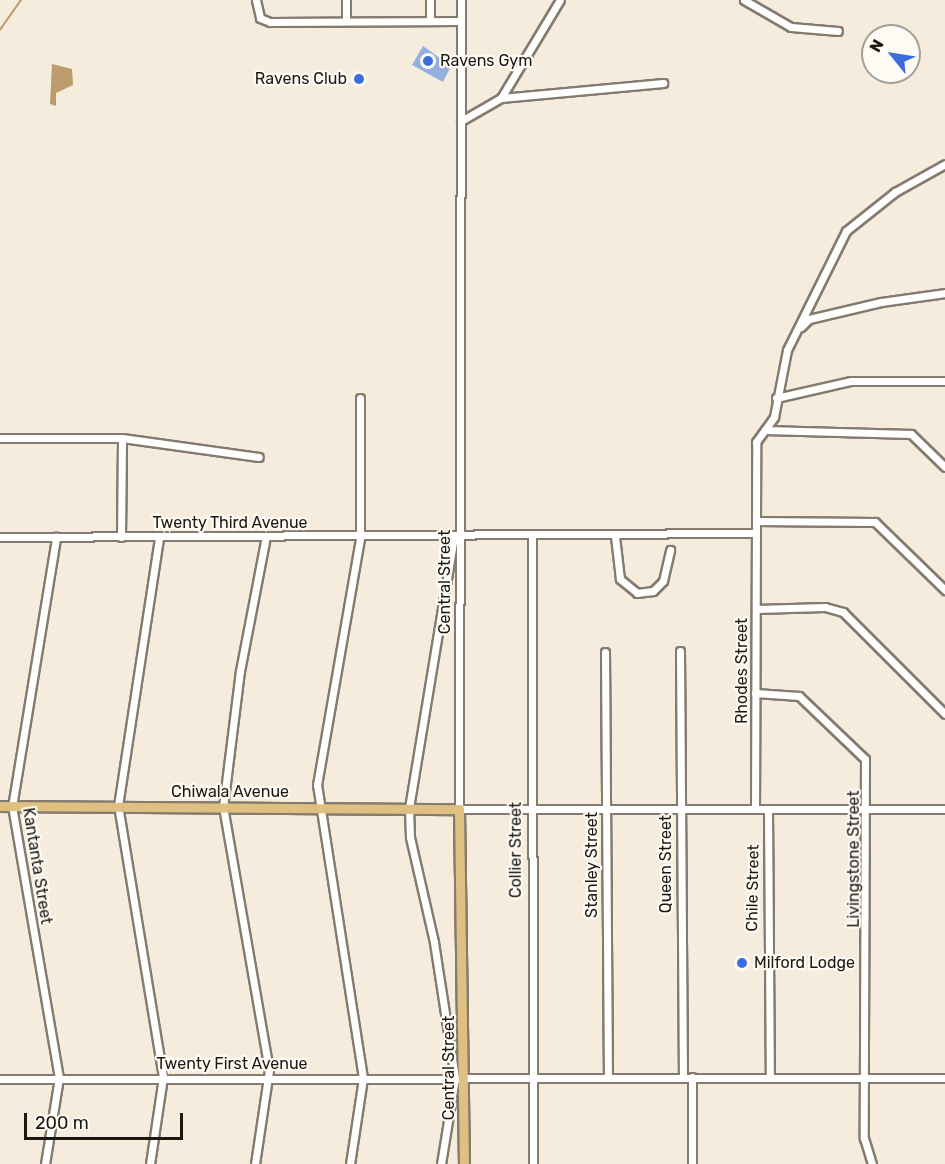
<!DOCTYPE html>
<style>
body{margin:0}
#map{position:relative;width:945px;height:1164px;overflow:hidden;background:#f6ecdd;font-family:Rubik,sans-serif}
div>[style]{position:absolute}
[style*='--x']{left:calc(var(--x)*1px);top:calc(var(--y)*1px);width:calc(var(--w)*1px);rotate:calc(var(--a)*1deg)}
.water>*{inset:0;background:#bb9c6a}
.stream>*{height:1.5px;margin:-0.75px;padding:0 0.75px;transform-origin:0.75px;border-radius:0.75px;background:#bb9c6a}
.building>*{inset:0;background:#95afdf}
.roads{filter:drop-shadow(2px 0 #847b6e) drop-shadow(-2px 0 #847b6e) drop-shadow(0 2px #847b6e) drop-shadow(0 -2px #847b6e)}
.minor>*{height:7px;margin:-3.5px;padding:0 3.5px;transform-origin:3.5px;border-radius:3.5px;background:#fff}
.major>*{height:9px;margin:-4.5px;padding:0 4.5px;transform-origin:4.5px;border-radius:4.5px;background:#e0bf82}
.dots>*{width:16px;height:16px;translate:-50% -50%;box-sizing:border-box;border:3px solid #fefaf4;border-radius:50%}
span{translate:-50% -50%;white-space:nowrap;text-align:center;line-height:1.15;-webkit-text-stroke:4.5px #fefaf4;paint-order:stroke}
.poi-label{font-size:16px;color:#1b1812}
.left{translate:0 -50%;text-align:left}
.right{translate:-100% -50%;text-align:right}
.street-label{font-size:16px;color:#1b1812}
.north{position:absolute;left:861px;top:24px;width:60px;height:60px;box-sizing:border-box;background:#fefaf4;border:2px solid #a3a09a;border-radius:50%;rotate:300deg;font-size:16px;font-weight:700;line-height:24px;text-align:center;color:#1b1812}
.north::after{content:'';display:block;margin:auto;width:21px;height:27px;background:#3a6ddd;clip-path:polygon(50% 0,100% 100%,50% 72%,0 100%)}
.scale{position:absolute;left:24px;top:1113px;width:159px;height:27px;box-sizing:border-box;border:3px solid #1b1812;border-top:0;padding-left:8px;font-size:18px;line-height:21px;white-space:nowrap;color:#1b1812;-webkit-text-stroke:4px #fefaf4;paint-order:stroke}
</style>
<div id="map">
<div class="water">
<div style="clip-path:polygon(52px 64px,72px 69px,73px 85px,56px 93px,56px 106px,50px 104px)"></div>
</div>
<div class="stream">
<div style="--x:0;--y:30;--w:37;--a:-55"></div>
</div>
<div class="building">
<div style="clip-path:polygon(423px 46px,451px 66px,443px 82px,412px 65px)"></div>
</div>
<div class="roads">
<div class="minor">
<div style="--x:256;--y:0;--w:18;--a:77"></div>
<div style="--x:260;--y:18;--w:11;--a:22"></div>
<div style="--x:270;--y:22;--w:191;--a:-0.3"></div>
<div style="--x:346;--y:0;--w:21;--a:90"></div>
<div style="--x:461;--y:0;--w:809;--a:90.14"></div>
<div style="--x:459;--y:809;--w:486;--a:0"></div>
<div style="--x:744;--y:0;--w:54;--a:29.9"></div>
<div style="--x:791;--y:27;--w:47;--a:4.9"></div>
<div style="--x:430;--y:21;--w:21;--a:-90"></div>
<div style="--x:501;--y:98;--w:114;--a:-59"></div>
<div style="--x:461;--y:121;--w:46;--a:-29.9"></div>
<div style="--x:501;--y:98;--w:163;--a:-5.3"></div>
<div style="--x:801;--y:327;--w:11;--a:-45"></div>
<div style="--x:809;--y:319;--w:74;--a:-13.3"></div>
<div style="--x:881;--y:302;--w:65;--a:-8"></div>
<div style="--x:776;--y:398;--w:77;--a:-12.8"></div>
<div style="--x:851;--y:381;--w:94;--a:0"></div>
<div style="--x:765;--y:430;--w:146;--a:1.6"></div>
<div style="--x:911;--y:434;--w:47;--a:44.1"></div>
<div style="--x:0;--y:438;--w:122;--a:0"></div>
<div style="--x:122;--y:438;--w:138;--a:7.9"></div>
<div style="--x:756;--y:521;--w:119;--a:0.5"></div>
<div style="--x:875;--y:522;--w:98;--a:44.2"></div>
<div style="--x:532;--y:536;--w:628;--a:89.91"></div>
<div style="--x:615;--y:536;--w:43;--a:83.4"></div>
<div style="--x:620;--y:579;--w:22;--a:39"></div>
<div style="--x:637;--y:593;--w:16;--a:-7"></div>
<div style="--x:653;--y:591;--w:14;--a:-45"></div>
<div style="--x:663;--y:581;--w:32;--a:-77"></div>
<div style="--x:0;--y:537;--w:756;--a:-0.3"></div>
<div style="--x:121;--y:537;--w:99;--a:-89.4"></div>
<div style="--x:756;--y:609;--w:69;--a:-1.7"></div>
<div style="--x:825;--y:607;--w:19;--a:16"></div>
<div style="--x:843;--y:612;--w:144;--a:45"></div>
<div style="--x:680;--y:651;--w:426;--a:89.6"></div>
<div style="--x:605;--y:652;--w:425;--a:89.6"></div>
<div style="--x:755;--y:693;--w:44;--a:3.9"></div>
<div style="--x:799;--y:696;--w:91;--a:43.7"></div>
<div style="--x:865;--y:759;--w:379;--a:90.2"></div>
<div style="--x:864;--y:1138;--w:27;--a:73"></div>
<div style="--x:755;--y:809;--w:367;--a:-89.8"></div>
<div style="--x:756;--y:442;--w:31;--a:-54"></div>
<div style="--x:774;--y:417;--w:68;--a:-79"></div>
<div style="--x:787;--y:350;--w:133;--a:-63.6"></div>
<div style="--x:846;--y:231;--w:63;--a:-38.5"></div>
<div style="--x:895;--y:192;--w:57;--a:-29.2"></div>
<div style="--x:768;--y:809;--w:267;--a:89.6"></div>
<div style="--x:692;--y:1077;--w:87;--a:90"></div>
<div style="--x:0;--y:1079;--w:945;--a:-0.06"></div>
<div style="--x:45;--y:1164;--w:87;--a:-80.8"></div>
<div style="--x:59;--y:1078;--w:275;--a:-99.8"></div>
<div style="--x:12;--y:807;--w:274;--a:-80.7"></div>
<div style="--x:150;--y:1164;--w:88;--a:-81.5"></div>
<div style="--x:163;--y:1077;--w:275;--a:-99.4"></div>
<div style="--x:118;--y:806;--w:272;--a:-81.3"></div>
<div style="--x:255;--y:1164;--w:95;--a:-81.5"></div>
<div style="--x:269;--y:1070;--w:267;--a:-99.9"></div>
<div style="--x:223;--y:807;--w:137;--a:-82.9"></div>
<div style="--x:240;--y:671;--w:137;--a:-79.1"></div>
<div style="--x:350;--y:1164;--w:87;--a:-81.4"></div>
<div style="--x:363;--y:1078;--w:297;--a:-98.9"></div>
<div style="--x:317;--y:785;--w:251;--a:-80.1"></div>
<div style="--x:360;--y:538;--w:140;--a:-90"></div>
<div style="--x:441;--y:1164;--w:87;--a:-80.8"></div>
<div style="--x:455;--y:1078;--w:138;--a:-98.8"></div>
<div style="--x:434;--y:942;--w:108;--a:-102.9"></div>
<div style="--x:410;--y:837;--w:29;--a:-92"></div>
<div style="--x:409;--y:808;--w:275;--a:-80.6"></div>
</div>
<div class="major">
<div style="--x:0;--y:806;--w:459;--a:0.4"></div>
<div style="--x:459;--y:809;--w:355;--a:89.2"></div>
</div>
</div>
<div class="dots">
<div style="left:428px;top:61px;background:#3a6ddd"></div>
<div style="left:359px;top:79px;background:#3a6ddd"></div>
<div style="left:742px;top:963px;background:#3a6ddd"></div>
</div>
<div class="poi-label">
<span class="left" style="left:440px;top:61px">Ravens Gym</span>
<span class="right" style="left:347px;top:79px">Ravens Club</span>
<span class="left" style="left:754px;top:963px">Milford Lodge</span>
</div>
<div class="street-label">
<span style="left:230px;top:523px">Twenty Third Avenue</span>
<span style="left:445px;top:582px;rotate:-90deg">Central Street</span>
<span style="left:742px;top:671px;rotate:-90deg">Rhodes Street</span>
<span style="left:230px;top:792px">Chiwala Avenue</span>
<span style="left:516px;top:850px;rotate:-90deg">Collier Street</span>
<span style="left:854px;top:859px;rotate:-90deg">Livingstone Street</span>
<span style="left:666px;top:864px;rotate:-90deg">Queen Street</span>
<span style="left:592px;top:865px;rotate:-90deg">Stanley Street</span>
<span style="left:37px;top:866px;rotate:81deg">Kantanta Street</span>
<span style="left:753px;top:888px;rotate:-89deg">Chile Street</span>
<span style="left:232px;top:1064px">Twenty First Avenue</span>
<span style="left:449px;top:1068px;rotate:-90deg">Central Street</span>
</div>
<div class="north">N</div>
<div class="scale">200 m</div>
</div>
